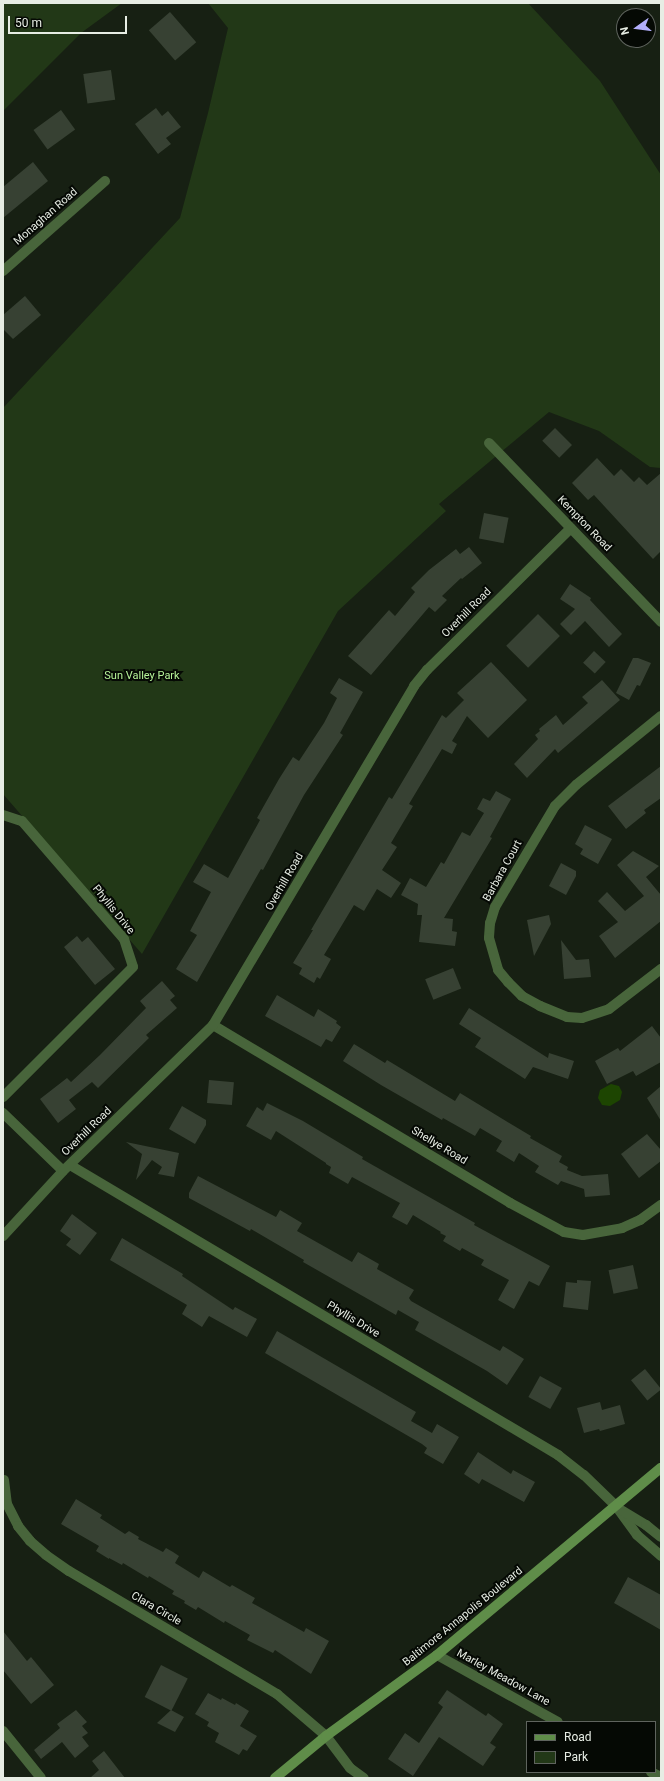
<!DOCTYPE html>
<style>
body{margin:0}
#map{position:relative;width:664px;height:1781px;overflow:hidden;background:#172013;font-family:Roboto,sans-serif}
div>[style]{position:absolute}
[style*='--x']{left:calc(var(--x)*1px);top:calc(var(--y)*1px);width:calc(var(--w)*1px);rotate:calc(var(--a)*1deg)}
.green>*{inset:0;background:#223817}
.water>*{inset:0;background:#1d4501}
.building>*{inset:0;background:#374133;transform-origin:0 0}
.minor>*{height:10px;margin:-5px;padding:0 5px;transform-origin:5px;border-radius:5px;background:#48653b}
.secondary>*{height:10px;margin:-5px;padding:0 5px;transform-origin:5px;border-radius:5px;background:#5f8d49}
span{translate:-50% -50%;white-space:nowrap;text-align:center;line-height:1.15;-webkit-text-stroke:4px #050904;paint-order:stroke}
.street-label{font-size:11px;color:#e7ede4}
.park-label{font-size:11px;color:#b5f298}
.frame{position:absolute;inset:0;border:4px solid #e7ede4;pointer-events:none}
.legend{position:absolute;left:526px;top:1721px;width:130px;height:52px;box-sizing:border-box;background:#050904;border:1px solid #5f645e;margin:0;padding:5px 7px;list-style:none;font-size:12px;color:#e7ede4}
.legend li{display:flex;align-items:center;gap:8px;height:20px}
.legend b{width:20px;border:1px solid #5f645e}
.north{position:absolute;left:616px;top:8px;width:40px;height:40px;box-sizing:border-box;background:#050904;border:1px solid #5f645e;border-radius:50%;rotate:256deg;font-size:11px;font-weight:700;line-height:16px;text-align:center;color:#e7ede4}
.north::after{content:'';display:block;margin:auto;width:14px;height:18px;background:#b1adfa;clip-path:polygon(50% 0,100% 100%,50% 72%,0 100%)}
.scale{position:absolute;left:8px;top:16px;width:119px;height:18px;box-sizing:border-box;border:2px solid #e7ede4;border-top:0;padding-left:5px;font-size:12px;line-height:14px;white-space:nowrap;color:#e7ede4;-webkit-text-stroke:3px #050904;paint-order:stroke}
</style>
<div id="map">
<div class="green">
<div style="clip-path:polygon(3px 3px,122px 3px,81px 33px,3px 111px)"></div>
<div style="clip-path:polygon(208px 3px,528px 3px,600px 81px,661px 175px,661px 468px,650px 467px,599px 431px,549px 412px,439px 504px,446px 511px,338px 611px,142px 954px,3px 794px,3px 408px,180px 218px,208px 113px,228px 28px)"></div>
</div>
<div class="water">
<div style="clip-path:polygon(611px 1084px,619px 1086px,622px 1092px,620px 1100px,610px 1106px,602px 1105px,598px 1098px,600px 1090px)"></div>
</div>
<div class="building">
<div style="left:170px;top:12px;width:40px;height:28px;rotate:49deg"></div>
<div style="left:111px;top:70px;width:30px;height:28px;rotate:82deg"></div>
<div style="clip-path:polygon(156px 108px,162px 116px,168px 111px,181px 127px,166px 138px,171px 144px,158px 154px,135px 124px)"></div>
<div style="left:61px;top:110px;width:24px;height:34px;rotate:54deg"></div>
<div style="clip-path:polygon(33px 162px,48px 181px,3px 218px,3px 187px)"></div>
<div style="clip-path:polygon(25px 296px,41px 315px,13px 339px,3px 329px,3px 315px)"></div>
<div style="left:555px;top:428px;width:24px;height:18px;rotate:45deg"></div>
<div style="clip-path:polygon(597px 458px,614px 476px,621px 469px,634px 482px,639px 477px,647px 485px,661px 473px,661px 551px,653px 559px,594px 495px,588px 500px,572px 483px)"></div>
<div style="left:484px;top:513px;width:25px;height:26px;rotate:11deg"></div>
<div style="clip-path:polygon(469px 547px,482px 563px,462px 579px,461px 578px,442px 596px,447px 600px,435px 612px,429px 607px,371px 675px,348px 656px,389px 610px,395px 616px,415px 592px,411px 588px,429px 570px,456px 549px,460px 554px)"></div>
<div style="clip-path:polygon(570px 584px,591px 598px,590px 600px,622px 634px,609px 647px,585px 621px,571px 635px,560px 624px,575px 609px,560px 599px)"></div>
<div style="left:538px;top:614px;width:31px;height:45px;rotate:45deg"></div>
<div style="left:594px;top:651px;width:16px;height:16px;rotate:43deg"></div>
<div style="clip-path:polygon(633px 658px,638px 658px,651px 663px,640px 686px,637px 685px,629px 700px,616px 693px)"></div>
<div style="clip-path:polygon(491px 662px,527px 700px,488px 738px,467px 716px,452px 741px,457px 744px,452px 754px,442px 749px,409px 804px,413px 806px,391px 843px,397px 847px,382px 870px,401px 883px,391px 898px,377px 889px,364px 911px,354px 905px,324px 955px,331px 959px,320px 979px,317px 977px,314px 983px,299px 974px,302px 968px,293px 963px,313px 930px,311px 930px,389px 797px,392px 799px,442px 715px,446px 718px,464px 700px,457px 693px)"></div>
<div style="clip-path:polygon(339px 678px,363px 692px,340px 733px,343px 735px,304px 795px,263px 870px,261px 869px,197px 982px,176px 969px,197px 935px,190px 931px,211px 892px,193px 882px,204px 864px,228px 878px,260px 820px,257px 818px,279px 779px,293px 757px,299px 761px,324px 723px,337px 698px,330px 693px)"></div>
<div style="clip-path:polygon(602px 680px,620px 700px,558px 753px,555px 749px,527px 778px,514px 764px,538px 739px,535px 735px,540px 731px,539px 729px,556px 715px,563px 725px,588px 703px,582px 697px)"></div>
<div style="clip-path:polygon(661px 766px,661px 798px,644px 810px,646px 813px,626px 829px,608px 806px)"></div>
<div style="clip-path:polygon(496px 791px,511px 799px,490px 837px,492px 838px,444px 918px,453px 919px,452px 931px,457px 932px,455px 946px,419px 942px,422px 915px,417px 915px,418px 904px,401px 895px,410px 878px,426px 887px,441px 862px,444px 864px,462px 832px,470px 836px,484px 813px,477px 809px,483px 798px,490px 801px)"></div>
<div style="clip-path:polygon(585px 825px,612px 839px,598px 864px,580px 854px,583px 849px,575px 844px)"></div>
<div style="clip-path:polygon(633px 851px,659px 866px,646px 877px,661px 895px,661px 921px,615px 958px,599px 936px,618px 922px,598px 901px,607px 892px,625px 911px,644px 896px,617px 865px)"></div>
<div style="clip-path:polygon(561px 863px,576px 871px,576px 876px,566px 895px,549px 886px)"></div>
<div style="clip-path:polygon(549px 915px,551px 924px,534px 956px,527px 920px)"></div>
<div style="clip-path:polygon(77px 936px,82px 942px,88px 937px,115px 969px,95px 985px,64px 947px)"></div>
<div style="clip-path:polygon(561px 940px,576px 960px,589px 959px,591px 977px,564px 979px)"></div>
<div style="left:453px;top:968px;width:22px;height:30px;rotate:68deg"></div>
<div style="clip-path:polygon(162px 981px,175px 996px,170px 1000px,177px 1008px,146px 1035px,149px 1038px,98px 1088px,92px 1082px,69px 1100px,76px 1109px,58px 1123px,40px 1099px,67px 1078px,71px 1082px,100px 1055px,146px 1008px,140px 1001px)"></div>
<div style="clip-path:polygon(277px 995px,314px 1017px,318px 1009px,337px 1021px,336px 1023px,341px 1027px,332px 1042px,326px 1039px,321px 1047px,265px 1016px)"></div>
<div style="clip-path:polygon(469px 1008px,548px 1058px,549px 1053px,574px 1061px,568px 1079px,533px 1067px,525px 1079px,475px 1047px,481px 1038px,459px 1024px)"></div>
<div style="clip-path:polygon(652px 1026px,661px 1038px,661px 1062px,636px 1076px,633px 1071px,607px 1084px,595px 1061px,618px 1048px,620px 1051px)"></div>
<div style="clip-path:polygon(354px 1044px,385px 1063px,387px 1060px,455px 1101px,460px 1093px,501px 1118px,531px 1136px,530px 1138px,562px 1156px,559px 1162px,568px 1167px,567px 1170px,582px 1176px,608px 1174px,610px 1195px,585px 1197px,584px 1189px,561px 1181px,558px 1185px,535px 1172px,539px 1166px,519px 1153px,514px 1162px,496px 1151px,502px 1141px,480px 1128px,475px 1136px,443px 1118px,442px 1120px,381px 1085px,343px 1061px)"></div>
<div style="left:209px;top:1080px;width:25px;height:23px;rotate:5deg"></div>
<div style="clip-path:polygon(661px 1086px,661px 1121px,647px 1098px)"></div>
<div style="clip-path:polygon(267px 1103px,303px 1121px,363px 1157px,362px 1159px,475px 1223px,474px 1225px,550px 1266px,539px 1286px,529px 1281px,514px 1309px,498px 1300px,509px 1280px,481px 1265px,484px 1260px,462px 1248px,460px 1251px,443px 1241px,446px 1236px,440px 1233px,441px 1232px,413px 1215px,407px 1225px,392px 1217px,400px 1203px,352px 1177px,348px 1184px,329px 1173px,331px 1167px,326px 1164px,326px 1163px,276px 1131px,271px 1140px,246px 1126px,257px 1107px,263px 1111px)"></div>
<div style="clip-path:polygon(182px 1106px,206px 1120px,206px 1125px,195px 1144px,169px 1129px)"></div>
<div style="clip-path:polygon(647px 1134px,661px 1150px,661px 1161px,639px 1178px,621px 1154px)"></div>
<div style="clip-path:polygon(126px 1142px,179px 1153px,174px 1177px,158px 1174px,162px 1167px,152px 1160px,136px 1180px,142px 1154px)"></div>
<div style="clip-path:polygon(198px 1176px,276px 1217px,280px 1210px,302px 1223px,297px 1231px,352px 1262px,358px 1252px,379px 1264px,377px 1269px,414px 1290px,409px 1298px,411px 1301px,500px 1351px,503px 1346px,524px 1359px,507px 1385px,487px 1371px,415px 1330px,419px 1322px,398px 1310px,396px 1315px,303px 1262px,304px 1260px,251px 1229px,250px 1231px,189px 1198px,189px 1193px)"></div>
<div style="clip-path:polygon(72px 1214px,97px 1233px,80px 1255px,66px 1245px,71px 1239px,60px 1231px)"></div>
<div style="clip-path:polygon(122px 1238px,183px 1274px,182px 1276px,233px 1310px,235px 1307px,257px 1319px,247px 1337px,209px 1316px,202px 1327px,182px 1314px,187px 1305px,110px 1260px)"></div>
<div style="left:633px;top:1265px;width:24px;height:25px;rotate:78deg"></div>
<div style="clip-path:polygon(577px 1280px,591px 1281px,588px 1310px,563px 1307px,566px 1282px,577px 1283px)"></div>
<div style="clip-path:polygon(277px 1331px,416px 1412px,411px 1421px,432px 1433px,437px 1424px,459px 1437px,443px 1464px,424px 1453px,427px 1448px,422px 1444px,265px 1353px)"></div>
<div style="left:645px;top:1369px;width:26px;height:18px;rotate:51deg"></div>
<div style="left:540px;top:1376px;width:25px;height:24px;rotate:29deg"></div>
<div style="clip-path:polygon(600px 1402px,602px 1410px,620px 1405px,625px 1424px,600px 1431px,599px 1429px,584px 1433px,577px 1408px)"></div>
<div style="clip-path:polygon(478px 1452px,511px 1474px,513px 1470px,535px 1482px,524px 1502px,482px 1479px,479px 1484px,464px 1474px)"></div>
<div style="clip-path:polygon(76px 1499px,102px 1515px,100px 1518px,125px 1534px,129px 1531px,139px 1537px,138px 1539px,163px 1552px,166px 1548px,173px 1552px,179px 1556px,175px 1563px,199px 1578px,203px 1571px,230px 1587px,232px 1585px,255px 1598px,252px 1603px,304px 1632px,306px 1628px,329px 1641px,311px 1674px,275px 1650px,273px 1653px,247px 1640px,250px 1635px,225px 1621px,224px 1623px,198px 1607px,196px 1610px,184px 1603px,185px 1601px,172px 1594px,174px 1591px,149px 1576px,148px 1578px,123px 1563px,122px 1565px,109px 1558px,109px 1559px,96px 1551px,99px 1546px,61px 1524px)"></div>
<div style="clip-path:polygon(628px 1577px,661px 1595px,661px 1630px,614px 1603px)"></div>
<div style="clip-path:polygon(3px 1631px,27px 1661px,31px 1657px,54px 1685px,31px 1704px,3px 1670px)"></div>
<div style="left:161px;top:1665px;width:30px;height:36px;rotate:27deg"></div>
<div style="clip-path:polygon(447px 1690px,486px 1716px,488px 1713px,503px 1724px,490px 1743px,496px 1747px,483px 1766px,439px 1737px,413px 1776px,388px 1759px,405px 1733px,419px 1743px,443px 1707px,438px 1703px)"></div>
<div style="clip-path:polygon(208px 1693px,221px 1700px,222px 1698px,235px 1705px,236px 1703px,249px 1711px,240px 1726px,257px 1736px,247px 1751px,243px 1749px,239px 1755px,215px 1742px,219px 1733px,207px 1726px,209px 1722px,195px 1714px)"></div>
<div style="clip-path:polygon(76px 1710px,87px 1722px,82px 1726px,88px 1733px,82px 1737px,89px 1746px,75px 1758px,62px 1742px,41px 1759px,34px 1750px,60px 1728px,57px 1724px)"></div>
<div style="clip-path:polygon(171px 1710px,184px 1717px,175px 1732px,157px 1723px)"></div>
<div style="clip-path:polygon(104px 1751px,125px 1778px,90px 1778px,99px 1770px,92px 1761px)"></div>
</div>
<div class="minor">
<div style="--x:3;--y:271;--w:136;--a:-41.4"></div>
<div style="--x:489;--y:443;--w:248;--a:46.1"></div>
<div style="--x:661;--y:716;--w:109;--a:140.9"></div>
<div style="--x:576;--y:785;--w:30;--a:135"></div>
<div style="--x:555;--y:806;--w:117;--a:120.7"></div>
<div style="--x:495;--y:907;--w:17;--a:107"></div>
<div style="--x:490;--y:923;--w:15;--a:94"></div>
<div style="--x:489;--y:938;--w:33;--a:74"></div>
<div style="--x:498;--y:970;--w:16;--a:50"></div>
<div style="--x:508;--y:982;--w:20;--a:45"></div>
<div style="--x:522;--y:996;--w:21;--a:29"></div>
<div style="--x:540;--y:1006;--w:29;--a:22"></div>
<div style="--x:567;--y:1017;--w:15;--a:4"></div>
<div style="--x:582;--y:1018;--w:28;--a:-18"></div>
<div style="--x:609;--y:1009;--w:66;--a:-37.6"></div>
<div style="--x:3;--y:815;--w:20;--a:18"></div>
<div style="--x:22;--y:821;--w:156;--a:49.2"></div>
<div style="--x:124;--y:939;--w:29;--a:72"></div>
<div style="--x:133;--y:967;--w:184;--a:135"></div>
<div style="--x:213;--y:1025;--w:346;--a:30.9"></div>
<div style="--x:510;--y:1203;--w:61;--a:28.2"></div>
<div style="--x:564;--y:1232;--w:19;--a:9"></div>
<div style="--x:583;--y:1235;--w:40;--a:-10"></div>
<div style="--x:622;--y:1228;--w:20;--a:-24"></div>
<div style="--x:640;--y:1220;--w:26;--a:-36"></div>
<div style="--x:3;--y:1113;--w:83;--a:44"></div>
<div style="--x:70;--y:1165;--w:568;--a:30.72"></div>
<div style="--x:558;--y:1455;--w:33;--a:38"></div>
<div style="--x:584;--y:1475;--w:45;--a:44.1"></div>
<div style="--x:616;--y:1506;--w:36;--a:54"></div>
<div style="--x:637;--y:1535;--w:32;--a:41"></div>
<div style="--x:3;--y:1236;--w:88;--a:-47.3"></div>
<div style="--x:63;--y:1171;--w:209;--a:-44.2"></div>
<div style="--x:213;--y:1025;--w:394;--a:-59.3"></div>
<div style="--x:414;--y:686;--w:21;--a:-51"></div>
<div style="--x:427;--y:670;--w:202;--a:-44.6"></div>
<div style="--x:4;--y:1480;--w:24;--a:83"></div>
<div style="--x:7;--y:1504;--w:25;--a:63"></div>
<div style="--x:18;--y:1526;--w:19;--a:51"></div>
<div style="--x:30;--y:1541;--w:21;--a:41"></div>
<div style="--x:46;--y:1555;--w:28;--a:35"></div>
<div style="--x:69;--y:1571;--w:242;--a:30.6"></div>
<div style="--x:277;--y:1694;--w:65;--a:40.6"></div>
<div style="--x:326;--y:1736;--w:40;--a:53"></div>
<div style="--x:350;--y:1768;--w:17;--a:36"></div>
<div style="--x:621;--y:1510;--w:29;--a:31"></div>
<div style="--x:646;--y:1525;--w:19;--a:39"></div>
<div style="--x:437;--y:1655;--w:138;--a:29"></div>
<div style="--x:3;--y:1731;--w:60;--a:51"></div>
<div style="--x:651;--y:1772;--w:11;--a:27"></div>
</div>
<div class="secondary">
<div style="--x:275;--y:1778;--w:66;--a:-39.5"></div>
<div style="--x:326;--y:1736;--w:137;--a:-36.1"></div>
<div style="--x:437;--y:1655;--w:292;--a:-39.9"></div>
</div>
<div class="street-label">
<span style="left:46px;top:217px;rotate:-41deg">Monaghan Road</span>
<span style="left:584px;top:524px;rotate:46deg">Kempton Road</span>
<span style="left:467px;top:613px;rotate:-45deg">Overhill Road</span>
<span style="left:503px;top:871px;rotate:-61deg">Barbara Court</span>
<span style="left:285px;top:882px;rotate:-60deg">Overhill Road</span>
<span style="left:113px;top:910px;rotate:51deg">Phyllis Drive</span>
<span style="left:87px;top:1132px;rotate:-44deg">Overhill Road</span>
<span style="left:439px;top:1146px;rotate:31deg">Shellye Road</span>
<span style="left:353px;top:1320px;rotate:31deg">Phyllis Drive</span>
<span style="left:156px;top:1609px;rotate:30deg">Clara Circle</span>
<span style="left:463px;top:1617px;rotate:-39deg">Baltimore Annapolis Boulevard</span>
<span style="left:503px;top:1678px;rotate:29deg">Marley Meadow Lane</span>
</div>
<div class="park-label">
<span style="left:142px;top:676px">Sun Valley Park</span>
</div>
<div class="frame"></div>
<ul class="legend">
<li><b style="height:5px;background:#5f8d49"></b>Road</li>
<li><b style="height:11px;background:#223817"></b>Park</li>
</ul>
<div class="north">N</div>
<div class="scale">50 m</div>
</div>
